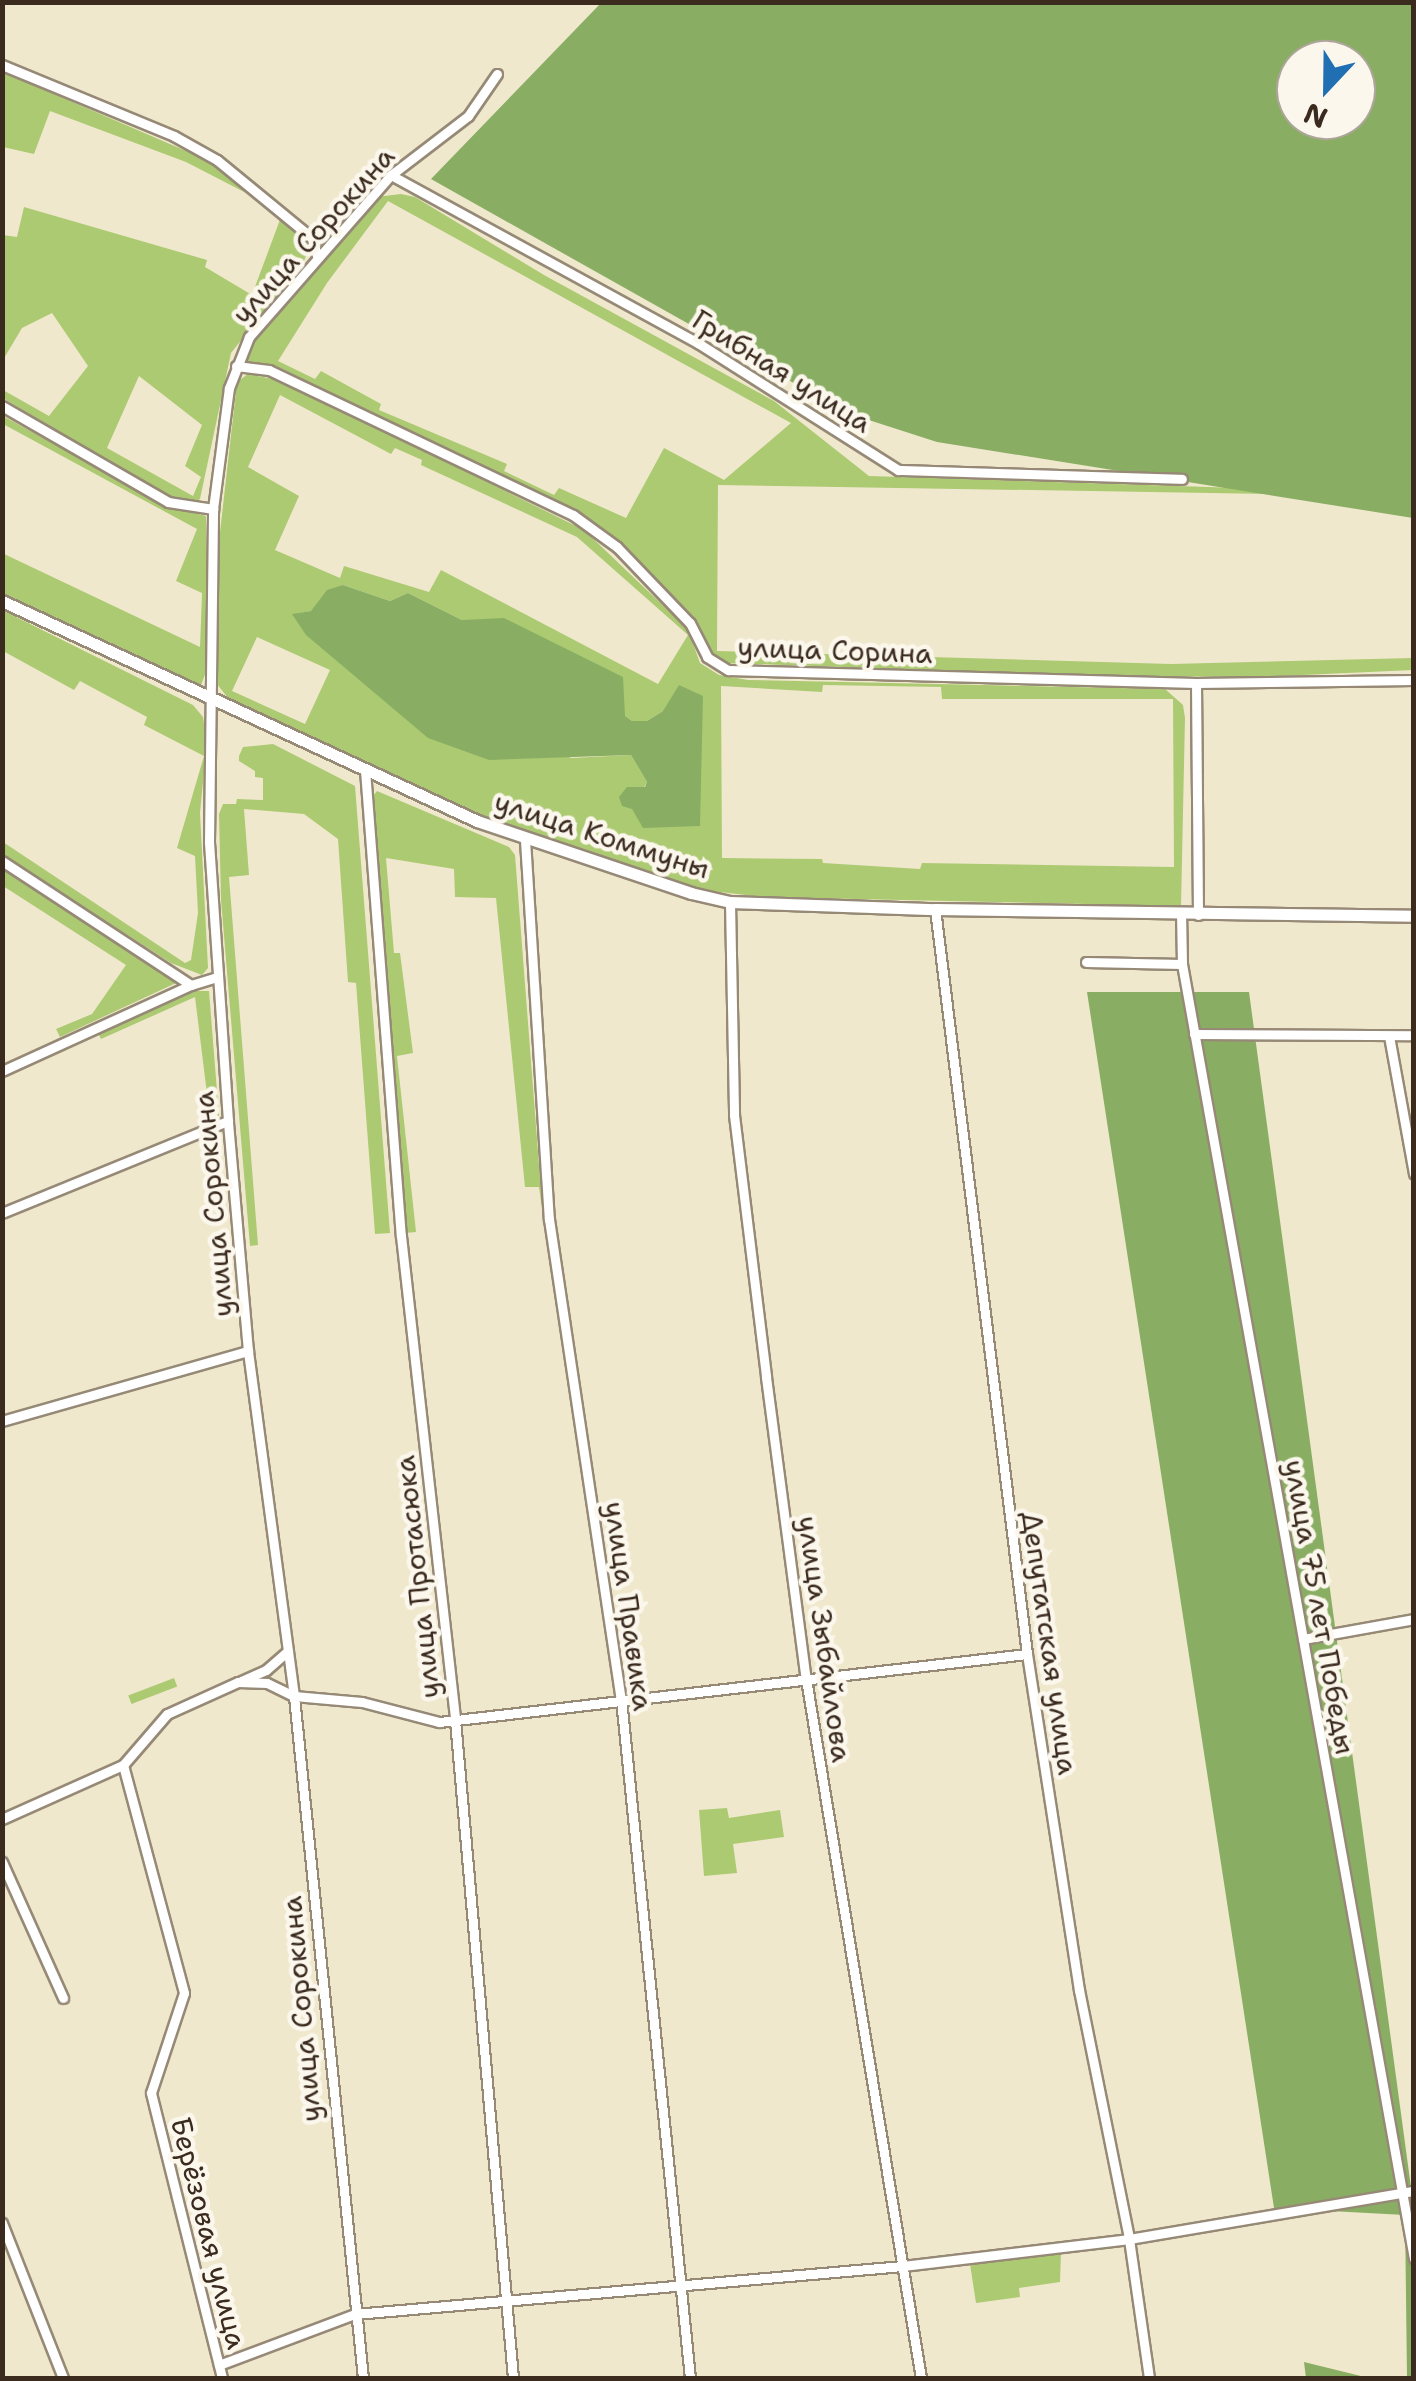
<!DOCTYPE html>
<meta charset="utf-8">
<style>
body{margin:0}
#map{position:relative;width:1416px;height:2381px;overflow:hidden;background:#f0e8cd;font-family:"Shantell Sans",sans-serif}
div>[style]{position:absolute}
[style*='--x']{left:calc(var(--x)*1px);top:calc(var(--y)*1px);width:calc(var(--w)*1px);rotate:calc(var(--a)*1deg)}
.green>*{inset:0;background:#acca71;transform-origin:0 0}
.forest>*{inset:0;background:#89ae63}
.roads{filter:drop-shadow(2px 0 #968976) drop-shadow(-2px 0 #968976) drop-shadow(0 2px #968976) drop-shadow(0 -2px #968976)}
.minor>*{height:9px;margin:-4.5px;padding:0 4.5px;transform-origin:4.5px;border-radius:4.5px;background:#fff}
.tertiary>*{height:11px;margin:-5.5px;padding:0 5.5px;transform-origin:5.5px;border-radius:5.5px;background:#fff}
span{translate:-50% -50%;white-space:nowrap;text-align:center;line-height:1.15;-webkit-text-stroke:9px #fbf7ec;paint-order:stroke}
.street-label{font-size:28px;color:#3b2a1e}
.frame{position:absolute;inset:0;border:5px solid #3b2a1e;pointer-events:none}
.north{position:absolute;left:1276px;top:40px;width:100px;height:100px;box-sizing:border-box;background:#fbf7ec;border:2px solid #aea59a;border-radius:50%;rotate:202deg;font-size:28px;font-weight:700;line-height:40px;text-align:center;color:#3b2a1e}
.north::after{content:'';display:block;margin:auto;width:35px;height:45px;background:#1f6fb2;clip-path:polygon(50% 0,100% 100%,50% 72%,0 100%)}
</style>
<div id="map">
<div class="green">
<div style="clip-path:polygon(3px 72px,200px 157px,237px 181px,250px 195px,186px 162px,50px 111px,34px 154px,3px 147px)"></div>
<div style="clip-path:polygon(evenodd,401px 194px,415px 197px,544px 275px,774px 401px,869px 476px,1270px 489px,1270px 494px,718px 485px,717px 651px,1171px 664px,1413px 658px,1413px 670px,1257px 677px,1108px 676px,722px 663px,705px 650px,693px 616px,587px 518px,280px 368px,243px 362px,255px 334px,376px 197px,401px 194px,388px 201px,791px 423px,724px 480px,664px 448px,626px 518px,559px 488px,554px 495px,504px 471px,507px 464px,379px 410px,381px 404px,321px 371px,315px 379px,278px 361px,327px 283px,388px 201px)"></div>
<div style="clip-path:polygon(evenodd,24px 207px,207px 260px,205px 267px,252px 295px,281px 217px,310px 245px,304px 261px,231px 353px,200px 499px,193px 503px,166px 496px,3px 398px,3px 390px,49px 416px,88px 366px,52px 313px,22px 328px,3px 360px,3px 235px,17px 237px,24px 207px,139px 376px,202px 425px,185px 466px,201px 477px,193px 496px,107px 448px,139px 376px)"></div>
<div style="clip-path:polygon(evenodd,248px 374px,283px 381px,584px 530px,673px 615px,688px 630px,700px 663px,719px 675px,748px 680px,1165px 689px,1183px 705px,1185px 718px,1181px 906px,763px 897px,694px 889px,527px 836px,407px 789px,231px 702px,217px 684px,218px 550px,237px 382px,248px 374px,280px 395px,391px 454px,395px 448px,422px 460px,421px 465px,577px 537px,688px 635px,658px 684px,441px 570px,429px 592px,344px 566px,340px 578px,275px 550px,299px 496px,248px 467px,280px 395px,248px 374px,343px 585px,390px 601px,408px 593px,462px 620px,480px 620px,632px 721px,647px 721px,663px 711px,639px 818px,632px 809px,647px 782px,631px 755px,571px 758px,300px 613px,311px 611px,343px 585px,248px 374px,257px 637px,330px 670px,305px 724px,232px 691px,257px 637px,248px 374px,823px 685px,941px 687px,942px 699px,1173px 699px,1174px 867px,922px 863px,920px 869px,823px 863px,822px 859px,722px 858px,721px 686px,822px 692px,823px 685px)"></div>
<div style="clip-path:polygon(3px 416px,165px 505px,206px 516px,206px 672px,201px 685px,3px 593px,2px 553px,200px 647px,202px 593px,176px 581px,197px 529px,3px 424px)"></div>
<div style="clip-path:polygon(2px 610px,193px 705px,203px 717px,207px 741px,200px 813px,208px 968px,202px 975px,171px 963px,3px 855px,3px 842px,185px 963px,191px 960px,198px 913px,195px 856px,177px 848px,204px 756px,144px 725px,147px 717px,80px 681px,74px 690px,3px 651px)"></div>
<div style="clip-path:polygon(273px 744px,355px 786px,390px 1233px,375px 1234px,356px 983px,348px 982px,338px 839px,304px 814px,244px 809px,249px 875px,229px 877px,258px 1245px,250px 1246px,221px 900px,219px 814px,223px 804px,236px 804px,237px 799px,263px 800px,263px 778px,255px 777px,255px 771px,239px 761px,239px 756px,243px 747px)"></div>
<div style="clip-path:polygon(377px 791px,509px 847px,515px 855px,543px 1216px,539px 1187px,525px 1187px,496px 898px,455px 897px,454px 869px,386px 858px,394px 953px,400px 953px,413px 1053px,397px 1056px,416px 1232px,405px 1233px,383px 1014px,368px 802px)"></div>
<div style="clip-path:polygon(2px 868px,3px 868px,176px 983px,60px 1037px,56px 1029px,92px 1014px,126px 965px,3px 886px)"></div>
<div style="clip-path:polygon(194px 991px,209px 991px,219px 1116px,210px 1118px,195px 997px,101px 1039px,97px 1031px)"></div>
<div style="left:174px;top:1678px;width:9px;height:49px;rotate:69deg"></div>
<div style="clip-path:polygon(727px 1808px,729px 1818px,780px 1810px,784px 1837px,733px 1844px,737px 1873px,704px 1876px,699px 1810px)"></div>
<div style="clip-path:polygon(1061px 2252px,1060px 2282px,1019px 2288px,1020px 2297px,976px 2303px,970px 2264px)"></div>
</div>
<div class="forest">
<div style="clip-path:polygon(evenodd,601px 3px,1413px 3px,1413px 518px,937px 442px,847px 413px,431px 179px,601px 3px,1296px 60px,1356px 60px,1356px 120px,1296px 120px,1296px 60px)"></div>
<div style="clip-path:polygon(343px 585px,390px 601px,408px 593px,462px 620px,504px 618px,623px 677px,625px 716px,632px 721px,647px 721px,663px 711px,679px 685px,703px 696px,700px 826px,643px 828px,632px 809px,622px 806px,619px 797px,627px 787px,645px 787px,647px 782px,631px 755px,489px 760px,428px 738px,306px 635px,292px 614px,311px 611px,327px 590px)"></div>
<div style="clip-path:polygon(1087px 992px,1249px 992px,1413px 2202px,1413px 2378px,1407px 2378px,1405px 2215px,1274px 2208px)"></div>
<div style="clip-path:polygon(1304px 2362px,1369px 2378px,1306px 2378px)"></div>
</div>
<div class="roads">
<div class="minor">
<div style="--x:2;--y:65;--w:186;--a:22.4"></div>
<div style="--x:174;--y:136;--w:49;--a:29.2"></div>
<div style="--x:217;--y:160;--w:123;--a:39.4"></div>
<div style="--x:312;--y:238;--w:19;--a:74"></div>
<div style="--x:391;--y:175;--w:350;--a:28.7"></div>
<div style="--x:698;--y:343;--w:237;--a:32.4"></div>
<div style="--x:898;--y:470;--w:284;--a:1.8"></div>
<div style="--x:236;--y:366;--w:33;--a:7"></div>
<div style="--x:269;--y:370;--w:337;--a:25.5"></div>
<div style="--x:573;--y:515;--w:54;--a:36"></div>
<div style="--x:617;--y:547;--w:105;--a:46.2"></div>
<div style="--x:690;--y:623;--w:38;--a:63"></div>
<div style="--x:707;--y:657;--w:25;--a:32"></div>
<div style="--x:728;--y:670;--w:468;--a:1.6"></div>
<div style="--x:1196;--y:683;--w:218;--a:-0.8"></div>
<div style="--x:2;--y:406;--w:192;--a:30"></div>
<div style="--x:168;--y:502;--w:46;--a:8.8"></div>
<div style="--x:1196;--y:683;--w:232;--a:89.5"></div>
<div style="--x:365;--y:770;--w:467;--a:85.6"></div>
<div style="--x:401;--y:1236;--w:487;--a:83.6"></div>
<div style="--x:455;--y:1720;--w:661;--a:84.96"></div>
<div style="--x:525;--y:840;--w:380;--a:86.4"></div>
<div style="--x:549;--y:1219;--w:485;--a:81.5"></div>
<div style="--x:621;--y:1699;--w:682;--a:84.2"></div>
<div style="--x:2;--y:861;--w:226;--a:33.3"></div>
<div style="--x:730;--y:902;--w:213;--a:88.9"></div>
<div style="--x:734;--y:1115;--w:264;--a:83"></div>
<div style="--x:766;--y:1377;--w:305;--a:82.5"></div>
<div style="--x:806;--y:1679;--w:708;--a:80.66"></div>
<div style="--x:935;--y:909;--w:751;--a:82.96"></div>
<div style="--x:1027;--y:1654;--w:340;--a:81.2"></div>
<div style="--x:1079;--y:1990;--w:254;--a:78.6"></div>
<div style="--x:1129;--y:2239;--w:140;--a:81.8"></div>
<div style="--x:1086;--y:962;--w:96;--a:1.2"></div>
<div style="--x:1182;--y:964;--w:50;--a:-91.1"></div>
<div style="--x:1182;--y:964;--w:1315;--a:79.84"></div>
<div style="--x:1194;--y:1034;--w:220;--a:0.3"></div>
<div style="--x:1389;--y:1036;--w:140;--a:79.7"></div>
<div style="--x:2;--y:1071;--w:208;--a:-24.5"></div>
<div style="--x:191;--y:985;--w:28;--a:-17"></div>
<div style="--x:2;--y:1213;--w:244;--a:-22.2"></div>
<div style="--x:2;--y:1421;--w:256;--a:-15.9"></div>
<div style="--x:1303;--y:1639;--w:113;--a:-10.2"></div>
<div style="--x:241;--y:1681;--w:27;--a:-24"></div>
<div style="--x:266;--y:1670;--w:29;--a:-41"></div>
<div style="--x:123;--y:1765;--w:67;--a:-49.2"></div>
<div style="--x:167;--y:1714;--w:78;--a:-24.3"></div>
<div style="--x:238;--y:1682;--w:29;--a:2"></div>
<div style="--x:267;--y:1683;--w:30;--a:26"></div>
<div style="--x:294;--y:1696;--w:68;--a:5"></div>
<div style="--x:362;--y:1702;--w:80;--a:14.6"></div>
<div style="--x:439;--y:1722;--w:592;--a:-6.6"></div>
<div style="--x:2;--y:1819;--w:133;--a:-24.1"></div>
<div style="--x:123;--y:1765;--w:236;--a:75"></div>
<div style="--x:184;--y:1993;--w:105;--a:108.3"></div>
<div style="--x:151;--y:2093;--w:294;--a:76"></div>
<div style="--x:2;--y:1862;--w:149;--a:65.8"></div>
<div style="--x:2;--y:2223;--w:167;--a:68.5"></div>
<div style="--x:219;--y:2365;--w:145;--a:-20.6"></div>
<div style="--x:355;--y:2314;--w:550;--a:-5.01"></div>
<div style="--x:903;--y:2266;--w:228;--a:-6.8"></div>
<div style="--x:1129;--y:2239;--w:289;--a:-9.6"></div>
<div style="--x:363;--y:2378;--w:685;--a:-95.78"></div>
<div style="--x:294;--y:1696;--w:348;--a:-97.6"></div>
<div style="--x:248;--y:1351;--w:231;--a:-95"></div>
<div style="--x:228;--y:1121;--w:280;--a:-93.9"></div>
<div style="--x:209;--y:842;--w:333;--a:-89.3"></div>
<div style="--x:213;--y:509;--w:122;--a:-82.5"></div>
<div style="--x:229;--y:388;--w:55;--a:-68.6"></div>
<div style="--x:249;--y:337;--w:215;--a:-48.8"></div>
<div style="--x:391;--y:175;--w:97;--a:-37.5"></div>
<div style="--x:468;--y:116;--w:51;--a:-55.4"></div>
</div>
<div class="tertiary">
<div style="--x:2;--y:601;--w:523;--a:24.85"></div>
<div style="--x:477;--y:821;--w:226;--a:18.6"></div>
<div style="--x:691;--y:893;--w:40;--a:13"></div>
<div style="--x:730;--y:902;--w:205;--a:2"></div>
<div style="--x:935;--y:909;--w:479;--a:0.8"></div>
</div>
</div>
<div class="street-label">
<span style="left:313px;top:235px;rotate:-48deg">улица Сорокина</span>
<span style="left:782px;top:371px;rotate:32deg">Грибная улица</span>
<span style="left:835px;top:650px;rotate:2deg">улица Сорина</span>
<span style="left:602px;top:835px;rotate:18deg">улица Коммуны</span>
<span style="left:213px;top:1204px;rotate:-95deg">улица Сорокина</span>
<span style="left:417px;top:1577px;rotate:-96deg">улица Протасюка</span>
<span style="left:629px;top:1606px;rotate:82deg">улица Правика</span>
<span style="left:1320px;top:1607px;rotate:80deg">улица 75 лет Победы</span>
<span style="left:825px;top:1639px;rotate:82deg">улица Зыбайлова</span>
<span style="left:1050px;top:1643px;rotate:82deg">Депутатская улица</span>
<span style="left:301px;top:2009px;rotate:-95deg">улица Сорокина</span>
<span style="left:209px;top:2233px;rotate:76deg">Берёзовая улица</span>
</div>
<div class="frame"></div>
<div class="north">N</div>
</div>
